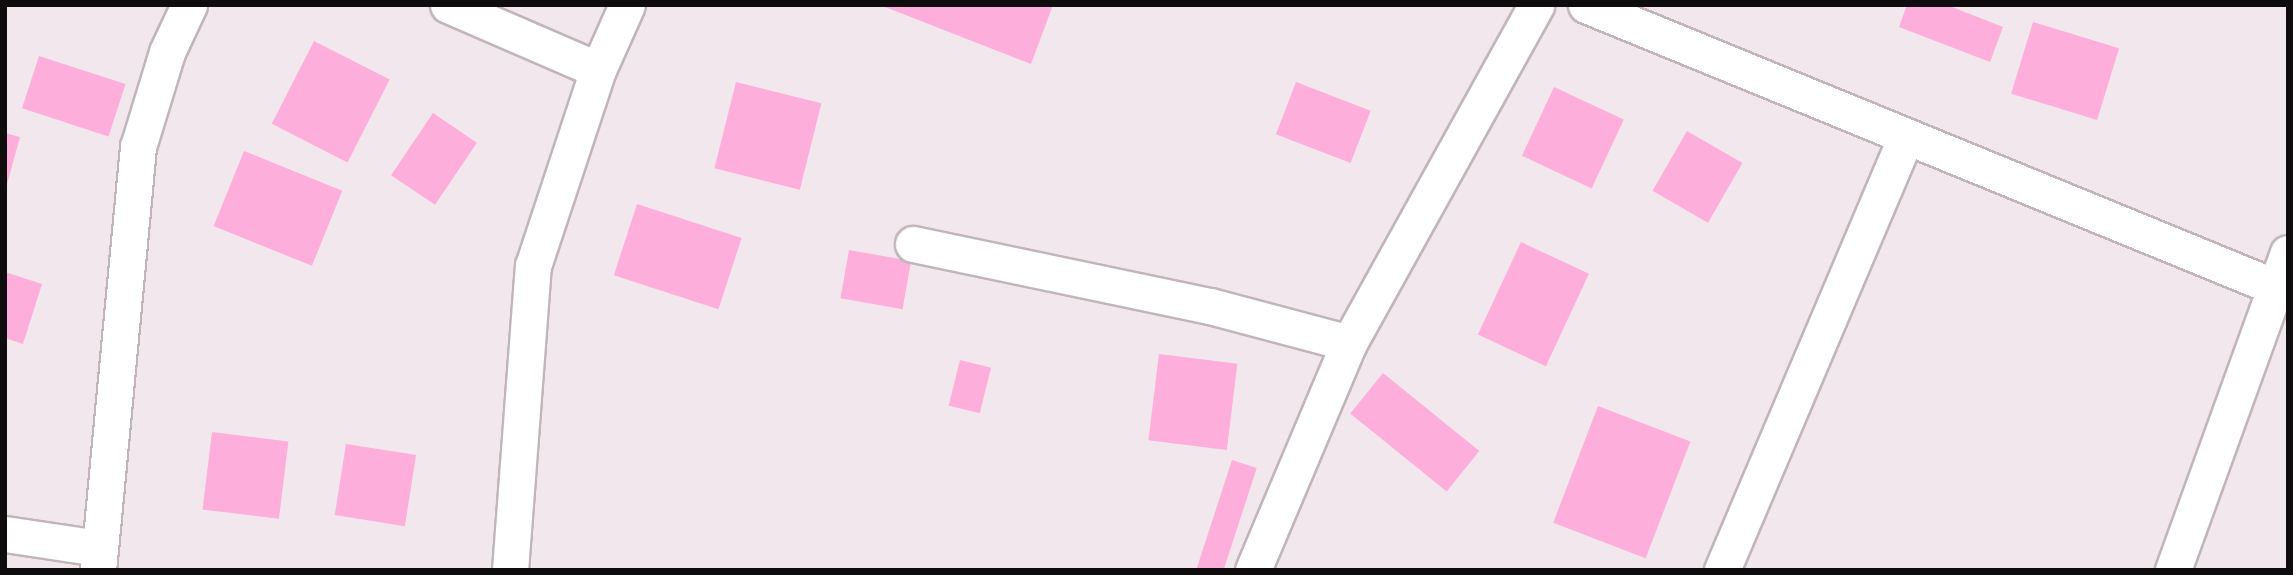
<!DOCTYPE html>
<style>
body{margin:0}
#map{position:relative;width:2293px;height:575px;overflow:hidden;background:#f2e7ed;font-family:Georgia,serif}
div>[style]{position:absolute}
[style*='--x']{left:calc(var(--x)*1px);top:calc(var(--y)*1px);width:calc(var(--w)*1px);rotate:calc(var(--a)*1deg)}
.building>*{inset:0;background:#feaedb;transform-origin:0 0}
.roads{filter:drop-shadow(2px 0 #c1b5bb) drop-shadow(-2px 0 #c1b5bb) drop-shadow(0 2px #c1b5bb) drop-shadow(0 -2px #c1b5bb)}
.minor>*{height:35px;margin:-17.5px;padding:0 17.5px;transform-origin:17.5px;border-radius:17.5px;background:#fff}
span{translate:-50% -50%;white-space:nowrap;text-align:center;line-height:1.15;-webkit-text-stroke:6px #fff;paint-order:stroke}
.frame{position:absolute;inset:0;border:7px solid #0f0c0e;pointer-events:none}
</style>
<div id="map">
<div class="building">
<div style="clip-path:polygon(880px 5px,1053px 5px,1031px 64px)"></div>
<div style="clip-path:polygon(1907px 5px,1947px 5px,2003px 27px,1990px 62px,1899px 27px)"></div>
<div style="left:2033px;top:22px;width:90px;height:75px;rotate:17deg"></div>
<div style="left:314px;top:41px;width:85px;height:93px;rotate:27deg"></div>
<div style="left:39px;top:56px;width:91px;height:55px;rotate:18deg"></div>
<div style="left:736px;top:82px;width:88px;height:89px;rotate:14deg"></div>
<div style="left:1296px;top:82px;width:80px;height:56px;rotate:21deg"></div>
<div style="left:1554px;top:87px;width:77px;height:76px;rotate:25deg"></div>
<div style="left:433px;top:113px;width:53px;height:75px;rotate:34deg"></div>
<div style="left:1687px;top:131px;width:64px;height:69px;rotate:30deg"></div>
<div style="clip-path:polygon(5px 133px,20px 137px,6px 188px,5px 188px)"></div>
<div style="left:244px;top:151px;width:106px;height:81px;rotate:22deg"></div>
<div style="left:637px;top:204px;width:110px;height:75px;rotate:18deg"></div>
<div style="left:1521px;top:242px;width:75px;height:102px;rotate:25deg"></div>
<div style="left:849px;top:250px;width:63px;height:49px;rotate:10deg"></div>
<div style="clip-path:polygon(5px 272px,42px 284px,23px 344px,5px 338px)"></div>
<div style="left:1159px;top:354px;width:79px;height:87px;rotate:7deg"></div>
<div style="left:960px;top:360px;width:32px;height:47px;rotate:14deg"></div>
<div style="left:1383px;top:373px;width:124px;height:52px;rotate:39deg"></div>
<div style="left:1598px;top:406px;width:99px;height:125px;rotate:21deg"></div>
<div style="left:212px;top:432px;width:77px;height:78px;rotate:7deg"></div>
<div style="left:346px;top:444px;width:71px;height:72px;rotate:9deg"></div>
<div style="left:1232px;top:460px;width:26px;height:115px;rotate:18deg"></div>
</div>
<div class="roads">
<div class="minor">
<div style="--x:448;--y:5;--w:163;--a:23.4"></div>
<div style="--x:1586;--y:5;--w:744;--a:22.26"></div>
<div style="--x:913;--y:244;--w:303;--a:11.8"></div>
<div style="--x:1210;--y:306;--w:144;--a:14.9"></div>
<div style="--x:5;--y:534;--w:95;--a:8.5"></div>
<div style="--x:98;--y:570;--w:425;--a:-84.6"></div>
<div style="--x:138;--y:147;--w:99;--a:-73"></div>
<div style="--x:167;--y:52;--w:52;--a:-64.9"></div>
<div style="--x:510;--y:570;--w:305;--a:-85.7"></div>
<div style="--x:533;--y:266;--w:206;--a:-71.7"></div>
<div style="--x:598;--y:70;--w:71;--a:-66"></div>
<div style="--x:1253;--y:570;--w:246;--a:-67.1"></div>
<div style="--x:1349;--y:343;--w:386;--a:-61"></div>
<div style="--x:1722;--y:570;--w:469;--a:-67"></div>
<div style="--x:2173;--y:570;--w:337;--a:-70.1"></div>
</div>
</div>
<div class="frame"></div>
</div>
